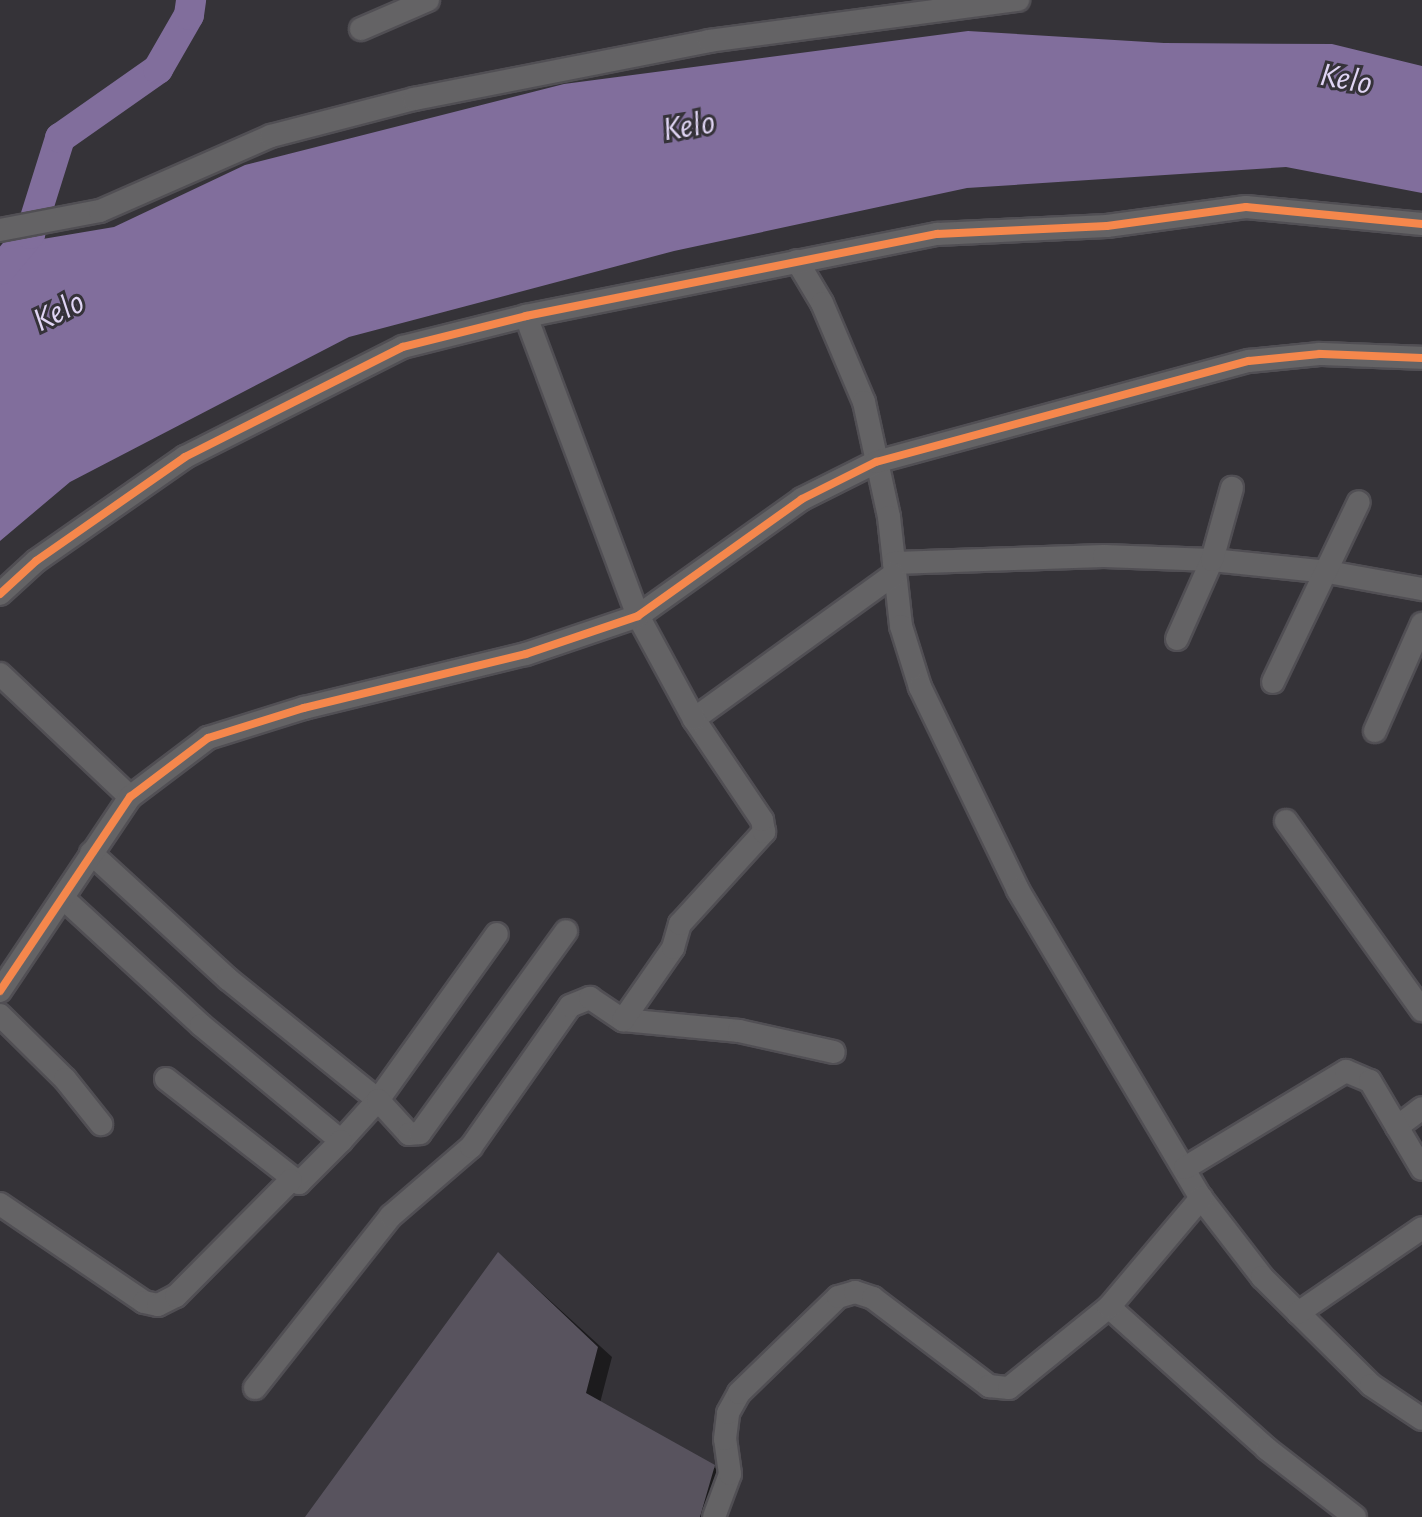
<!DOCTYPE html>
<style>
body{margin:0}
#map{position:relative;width:1422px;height:1517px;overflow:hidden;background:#353338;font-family:"Alegreya Sans",sans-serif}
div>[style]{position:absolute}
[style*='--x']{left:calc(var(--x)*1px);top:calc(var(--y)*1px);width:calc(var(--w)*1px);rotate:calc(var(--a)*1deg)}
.water>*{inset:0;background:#816e9c}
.shadow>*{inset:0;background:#0007}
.river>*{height:30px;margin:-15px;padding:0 15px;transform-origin:15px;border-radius:15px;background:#816e9c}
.building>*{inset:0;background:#58535e}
.roads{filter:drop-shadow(2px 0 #514f54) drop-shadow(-2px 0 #514f54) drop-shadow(0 2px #514f54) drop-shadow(0 -2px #514f54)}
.minor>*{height:22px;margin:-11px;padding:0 11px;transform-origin:11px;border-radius:11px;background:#646365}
.cycleway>*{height:8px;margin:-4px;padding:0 4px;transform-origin:4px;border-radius:4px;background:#f5874c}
span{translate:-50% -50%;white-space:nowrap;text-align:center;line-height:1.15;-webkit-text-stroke:6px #353239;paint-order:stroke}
.water-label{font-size:34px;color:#e0d5f4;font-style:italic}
</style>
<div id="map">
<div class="water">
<div style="clip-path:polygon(968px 31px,1164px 43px,1332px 44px,1422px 66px,1422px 193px,1286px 167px,967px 188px,674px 251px,349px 337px,70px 482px,0 541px,0 251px,13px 244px,114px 227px,245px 165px,564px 84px)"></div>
</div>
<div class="shadow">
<div style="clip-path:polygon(499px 1254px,612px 1357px,600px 1403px,729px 1476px,716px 1517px,308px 1517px)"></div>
</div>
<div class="river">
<div style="--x:0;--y:270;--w:47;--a:-50.2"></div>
<div style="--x:30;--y:234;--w:101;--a:-72.6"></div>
<div style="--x:60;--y:138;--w:120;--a:-35.1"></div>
<div style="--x:158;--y:69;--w:62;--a:-60.1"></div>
<div style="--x:189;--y:15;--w:15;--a:-82"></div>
</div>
<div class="building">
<div style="clip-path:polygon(498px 1252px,598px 1347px,586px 1393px,715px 1465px,700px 1517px,305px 1517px)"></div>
</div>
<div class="roads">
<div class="minor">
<div style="--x:361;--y:29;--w:73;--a:-23.4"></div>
<div style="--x:0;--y:230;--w:102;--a:-10.8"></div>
<div style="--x:100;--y:211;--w:187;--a:-23.7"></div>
<div style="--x:271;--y:136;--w:148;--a:-14.5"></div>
<div style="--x:414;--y:99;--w:301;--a:-11.1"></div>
<div style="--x:709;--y:41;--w:312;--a:-7.6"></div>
<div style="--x:797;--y:261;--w:49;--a:59.2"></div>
<div style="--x:822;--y:303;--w:108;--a:67"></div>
<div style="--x:864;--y:402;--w:118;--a:77.7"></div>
<div style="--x:889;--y:517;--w:110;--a:83.7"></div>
<div style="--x:901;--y:626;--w:64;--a:72.7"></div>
<div style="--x:920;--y:687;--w:225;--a:64.2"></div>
<div style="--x:1018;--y:890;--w:358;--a:59.3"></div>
<div style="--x:1201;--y:1198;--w:100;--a:52.3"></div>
<div style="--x:1262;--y:1277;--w:153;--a:44.7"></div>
<div style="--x:1371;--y:1385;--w:61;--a:33.7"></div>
<div style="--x:894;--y:563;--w:210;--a:-1.9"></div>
<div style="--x:1104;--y:556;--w:108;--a:2.1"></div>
<div style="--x:1212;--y:560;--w:117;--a:5.9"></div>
<div style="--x:1328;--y:572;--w:96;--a:10.3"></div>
<div style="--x:0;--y:594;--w:49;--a:-42.5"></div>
<div style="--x:36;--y:561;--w:182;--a:-34.9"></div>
<div style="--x:185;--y:457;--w:244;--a:-26.8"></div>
<div style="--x:403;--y:347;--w:127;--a:-14.1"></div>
<div style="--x:526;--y:316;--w:419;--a:-11.3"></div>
<div style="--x:937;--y:234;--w:170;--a:-2.7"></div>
<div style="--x:1107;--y:226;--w:140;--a:-7.8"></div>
<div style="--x:1246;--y:207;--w:177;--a:5.5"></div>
<div style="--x:1177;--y:639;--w:86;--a:-66.1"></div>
<div style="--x:1212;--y:560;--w:75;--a:-74.5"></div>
<div style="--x:0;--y:674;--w:179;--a:43.4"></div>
<div style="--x:1273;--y:682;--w:199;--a:-64.5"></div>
<div style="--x:694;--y:719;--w:246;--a:-35.9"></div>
<div style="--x:1375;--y:731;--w:117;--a:-66.3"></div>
<div style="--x:1286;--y:821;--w:233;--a:54.3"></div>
<div style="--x:91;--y:853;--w:186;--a:42.6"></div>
<div style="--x:228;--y:979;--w:193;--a:38.9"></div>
<div style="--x:378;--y:1100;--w:204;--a:-54.4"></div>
<div style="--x:64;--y:899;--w:186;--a:42.6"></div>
<div style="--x:201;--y:1025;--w:182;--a:39.6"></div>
<div style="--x:341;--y:1141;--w:55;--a:-47.9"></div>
<div style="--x:378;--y:1100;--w:46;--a:47.6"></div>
<div style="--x:409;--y:1134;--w:11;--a:-5"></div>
<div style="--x:420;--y:1133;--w:249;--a:-54.1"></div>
<div style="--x:0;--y:991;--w:234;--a:-56.2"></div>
<div style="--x:130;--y:797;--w:98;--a:-37.1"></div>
<div style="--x:208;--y:738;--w:101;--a:-17.4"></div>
<div style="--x:304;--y:708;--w:228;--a:-13.7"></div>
<div style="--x:526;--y:654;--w:118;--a:-18.7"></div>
<div style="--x:638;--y:616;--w:201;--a:-35.5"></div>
<div style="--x:802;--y:499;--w:83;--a:-26.6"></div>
<div style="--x:876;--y:462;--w:386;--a:-15.2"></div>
<div style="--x:1249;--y:361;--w:71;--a:-5.6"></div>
<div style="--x:1320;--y:354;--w:102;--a:2.2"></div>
<div style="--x:0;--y:1015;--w:91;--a:44.6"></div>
<div style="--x:65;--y:1079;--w:58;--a:51.3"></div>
<div style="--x:623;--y:1020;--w:117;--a:5.4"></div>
<div style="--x:739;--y:1031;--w:97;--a:12.5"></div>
<div style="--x:166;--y:1079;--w:169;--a:38"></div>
<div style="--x:299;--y:1183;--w:59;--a:-45"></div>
<div style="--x:1397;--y:1127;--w:31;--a:-37"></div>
<div style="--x:1185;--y:1168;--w:188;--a:-31.1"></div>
<div style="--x:1346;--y:1071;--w:26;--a:23"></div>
<div style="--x:1370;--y:1081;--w:102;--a:59.4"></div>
<div style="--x:0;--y:1204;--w:174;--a:34.2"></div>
<div style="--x:144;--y:1302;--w:14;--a:12"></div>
<div style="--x:158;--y:1305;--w:20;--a:-27"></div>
<div style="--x:176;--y:1296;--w:163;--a:-45.2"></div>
<div style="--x:1109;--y:1307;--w:212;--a:41.9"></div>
<div style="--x:1267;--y:1449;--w:111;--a:37.7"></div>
<div style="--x:1298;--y:1313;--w:150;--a:-34.4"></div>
<div style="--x:255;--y:1388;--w:219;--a:-51.7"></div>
<div style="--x:391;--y:1216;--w:106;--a:-40.8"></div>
<div style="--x:471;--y:1147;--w:172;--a:-54.9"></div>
<div style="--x:570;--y:1006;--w:22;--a:-22"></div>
<div style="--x:590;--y:998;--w:40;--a:34"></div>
<div style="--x:623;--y:1020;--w:88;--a:-55.2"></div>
<div style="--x:673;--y:948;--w:25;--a:-74"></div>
<div style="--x:680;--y:924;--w:125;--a:-47.6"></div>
<div style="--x:764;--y:832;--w:12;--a:-99"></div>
<div style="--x:762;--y:820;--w:122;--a:-124"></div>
<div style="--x:694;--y:719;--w:117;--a:-118.5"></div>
<div style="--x:638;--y:616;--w:320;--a:-110.5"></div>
<div style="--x:714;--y:1517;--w:46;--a:-69.6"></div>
<div style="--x:730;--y:1474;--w:35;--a:-98"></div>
<div style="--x:725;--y:1439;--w:26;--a:-83"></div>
<div style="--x:728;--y:1413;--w:23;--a:-61"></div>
<div style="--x:739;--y:1393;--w:138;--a:-44.1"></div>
<div style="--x:838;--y:1297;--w:18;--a:-16"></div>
<div style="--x:855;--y:1292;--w:19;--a:18"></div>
<div style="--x:873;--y:1298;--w:146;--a:37.2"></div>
<div style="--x:989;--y:1386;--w:20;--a:6"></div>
<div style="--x:1009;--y:1388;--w:129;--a:-39"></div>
<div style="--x:1109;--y:1307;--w:143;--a:-49.8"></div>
</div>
</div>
<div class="cycleway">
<div style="--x:0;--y:594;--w:49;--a:-42.5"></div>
<div style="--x:36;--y:561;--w:182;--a:-34.9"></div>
<div style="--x:185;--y:457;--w:244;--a:-26.8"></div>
<div style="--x:403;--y:347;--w:127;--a:-14.1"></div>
<div style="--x:526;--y:316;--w:419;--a:-11.3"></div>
<div style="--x:937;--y:234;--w:170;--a:-2.7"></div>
<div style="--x:1107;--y:226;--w:140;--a:-7.8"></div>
<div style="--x:1246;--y:207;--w:177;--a:5.5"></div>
<div style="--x:0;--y:991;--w:234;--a:-56.2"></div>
<div style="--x:130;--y:797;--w:98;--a:-37.1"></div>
<div style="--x:208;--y:738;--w:101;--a:-17.4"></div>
<div style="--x:304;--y:708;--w:228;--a:-13.7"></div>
<div style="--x:526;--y:654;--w:118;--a:-18.7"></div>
<div style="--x:638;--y:616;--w:201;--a:-35.5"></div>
<div style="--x:802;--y:499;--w:83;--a:-26.6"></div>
<div style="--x:876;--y:462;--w:386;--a:-15.2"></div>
<div style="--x:1249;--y:361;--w:71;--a:-5.6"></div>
<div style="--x:1320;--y:354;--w:102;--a:2.2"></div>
</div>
<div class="water-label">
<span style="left:1346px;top:80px;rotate:11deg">Kelo</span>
<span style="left:689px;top:127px;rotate:-9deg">Kelo</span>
<span style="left:59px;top:312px;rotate:-26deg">Kelo</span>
</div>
</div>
